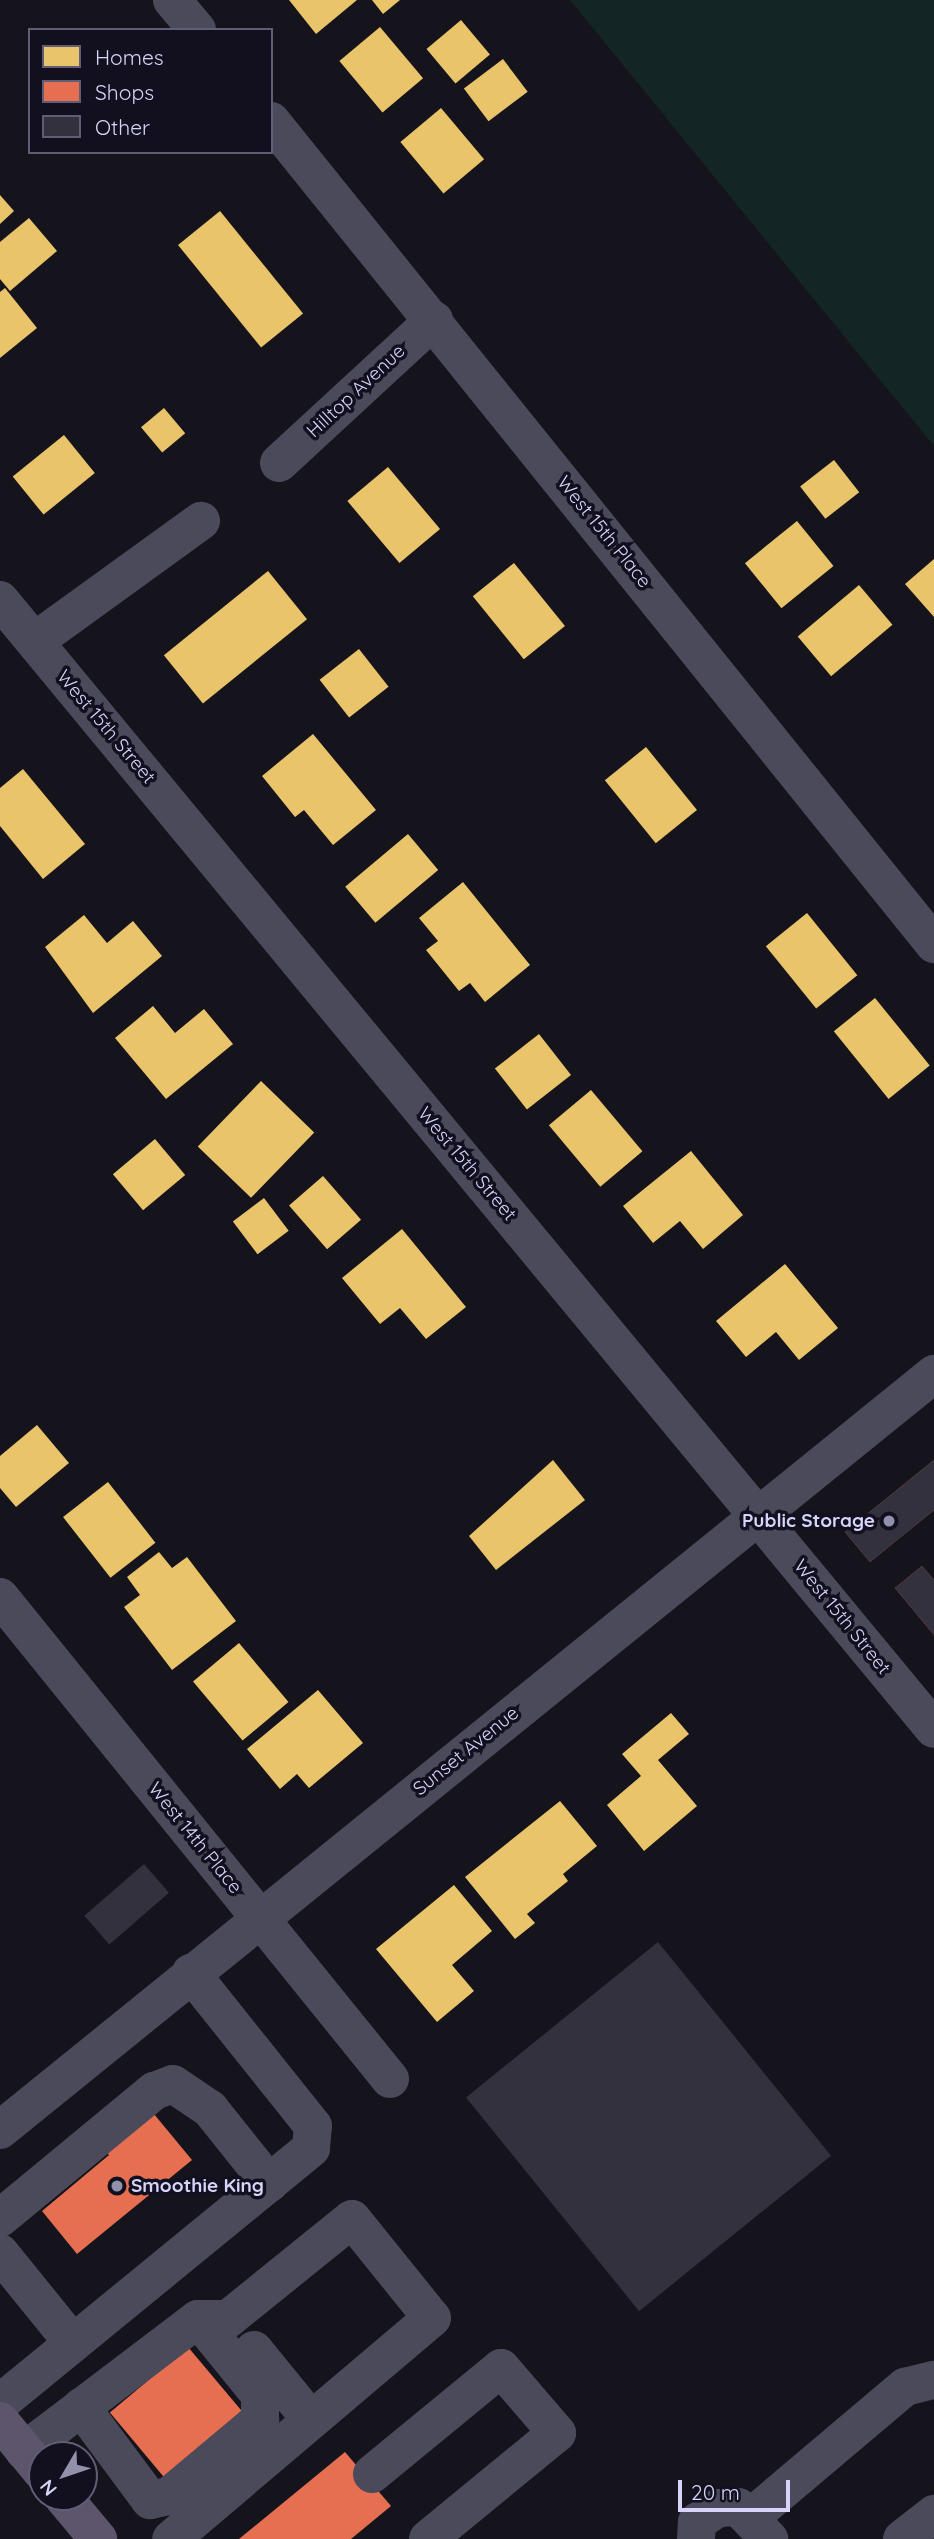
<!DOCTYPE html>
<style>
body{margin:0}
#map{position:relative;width:934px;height:2539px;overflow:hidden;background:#15141c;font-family:Quicksand,sans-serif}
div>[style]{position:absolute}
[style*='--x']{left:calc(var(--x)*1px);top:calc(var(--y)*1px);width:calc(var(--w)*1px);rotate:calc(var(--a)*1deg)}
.green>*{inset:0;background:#142526}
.homes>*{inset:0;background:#e9c46a;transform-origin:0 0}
.shops>*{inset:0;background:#e76f51;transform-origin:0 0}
.building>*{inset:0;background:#33313e;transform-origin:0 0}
.minor>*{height:38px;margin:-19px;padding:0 19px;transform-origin:19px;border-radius:19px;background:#4a4a5b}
.major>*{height:38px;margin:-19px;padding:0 19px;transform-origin:19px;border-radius:19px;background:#5c556c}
.dots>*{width:19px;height:19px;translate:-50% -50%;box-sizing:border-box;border:4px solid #12101f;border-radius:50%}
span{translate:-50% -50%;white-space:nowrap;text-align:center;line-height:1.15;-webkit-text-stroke:7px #12101f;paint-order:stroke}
.street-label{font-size:19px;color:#d6d4f9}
.poi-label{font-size:19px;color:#d6d4f9;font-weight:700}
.right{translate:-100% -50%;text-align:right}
.left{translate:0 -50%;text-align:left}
.legend{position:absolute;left:28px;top:28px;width:245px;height:126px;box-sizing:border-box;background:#12101f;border:2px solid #605e76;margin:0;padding:9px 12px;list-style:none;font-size:21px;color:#d6d4f9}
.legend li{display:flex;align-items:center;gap:14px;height:35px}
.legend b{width:35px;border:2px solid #605e76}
.north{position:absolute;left:28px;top:2441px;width:70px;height:70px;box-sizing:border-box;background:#12101f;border:2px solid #605e76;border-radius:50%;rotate:231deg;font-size:19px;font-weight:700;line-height:28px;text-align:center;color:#d6d4f9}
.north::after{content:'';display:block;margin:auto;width:24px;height:32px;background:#9291ac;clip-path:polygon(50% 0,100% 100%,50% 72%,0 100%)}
.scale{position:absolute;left:678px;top:2480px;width:112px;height:32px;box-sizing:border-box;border:4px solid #d6d4f9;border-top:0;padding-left:9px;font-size:21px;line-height:24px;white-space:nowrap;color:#d6d4f9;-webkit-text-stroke:5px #12101f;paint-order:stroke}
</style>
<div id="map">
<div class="green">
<div style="clip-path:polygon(570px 0,934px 0,934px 446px,834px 324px)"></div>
</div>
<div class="homes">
<div style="clip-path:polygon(289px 0,357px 0,316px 34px)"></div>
<div style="clip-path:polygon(372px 0,400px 0,383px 14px)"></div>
<div style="left:461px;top:20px;width:45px;height:45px;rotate:50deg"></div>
<div style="left:380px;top:27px;width:67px;height:53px;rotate:50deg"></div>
<div style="left:503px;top:59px;width:41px;height:49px;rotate:53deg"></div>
<div style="left:441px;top:108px;width:67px;height:53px;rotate:50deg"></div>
<div style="clip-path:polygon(0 195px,14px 211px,0 224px)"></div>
<div style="left:220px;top:211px;width:132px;height:54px;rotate:51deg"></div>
<div style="clip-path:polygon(29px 218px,57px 251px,10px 291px,0 279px,0 242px)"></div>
<div style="clip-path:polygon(5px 288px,37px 328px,0 358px,0 292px)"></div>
<div style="left:164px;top:408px;width:33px;height:30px;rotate:50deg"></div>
<div style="left:64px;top:435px;width:49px;height:66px;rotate:51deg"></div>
<div style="left:834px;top:460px;width:41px;height:43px;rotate:52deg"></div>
<div style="left:388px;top:467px;width:81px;height:53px;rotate:50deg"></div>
<div style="left:797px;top:521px;width:58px;height:67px;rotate:51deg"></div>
<div style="clip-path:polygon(934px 559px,934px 617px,905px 584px)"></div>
<div style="left:514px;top:563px;width:81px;height:53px;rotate:51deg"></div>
<div style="left:268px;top:571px;width:62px;height:134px;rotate:51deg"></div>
<div style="left:859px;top:585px;width:52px;height:80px;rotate:50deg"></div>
<div style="left:359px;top:649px;width:48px;height:50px;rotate:52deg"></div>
<div style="clip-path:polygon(313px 734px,376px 810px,333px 845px,304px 810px,295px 817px,262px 776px)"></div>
<div style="left:646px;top:747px;width:81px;height:53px;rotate:51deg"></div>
<div style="clip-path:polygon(23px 769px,85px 844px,43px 879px,0 826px,0 788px)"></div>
<div style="left:408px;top:834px;width:47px;height:82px;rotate:50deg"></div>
<div style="clip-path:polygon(463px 882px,530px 965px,485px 1002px,470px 983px,459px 991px,426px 950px,438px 941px,419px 918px)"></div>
<div style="left:807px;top:913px;width:80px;height:53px;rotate:51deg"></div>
<div style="clip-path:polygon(84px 915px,107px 943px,133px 921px,162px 956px,93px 1013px,45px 947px)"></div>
<div style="left:875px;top:998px;width:87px;height:53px;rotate:51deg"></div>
<div style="clip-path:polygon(153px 1006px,175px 1033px,204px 1009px,233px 1044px,166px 1099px,115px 1038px)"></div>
<div style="left:539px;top:1034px;width:52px;height:56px;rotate:52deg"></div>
<div style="left:261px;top:1081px;width:74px;height:91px;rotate:44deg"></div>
<div style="left:591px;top:1090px;width:80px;height:55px;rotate:50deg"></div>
<div style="left:155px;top:1139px;width:47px;height:55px;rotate:50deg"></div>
<div style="clip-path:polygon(691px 1151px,743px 1215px,703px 1249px,680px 1221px,653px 1243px,623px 1206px)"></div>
<div style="left:323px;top:1176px;width:58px;height:45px;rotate:49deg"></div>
<div style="left:264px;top:1198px;width:41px;height:39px;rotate:53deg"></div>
<div style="clip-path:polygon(402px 1229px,466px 1307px,426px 1339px,400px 1308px,380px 1324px,342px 1278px)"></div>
<div style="clip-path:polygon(785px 1264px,838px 1328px,799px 1360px,776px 1332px,746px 1357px,716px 1321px)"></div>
<div style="clip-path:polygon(37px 1425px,69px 1463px,16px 1507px,0 1488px,0 1456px)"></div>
<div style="clip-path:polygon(553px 1460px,585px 1500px,496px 1570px,469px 1536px)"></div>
<div style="left:108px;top:1482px;width:77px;height:57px;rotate:52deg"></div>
<div style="clip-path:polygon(159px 1552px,172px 1568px,187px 1557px,236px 1621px,172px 1670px,124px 1607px,140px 1595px,127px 1577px)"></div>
<div style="left:239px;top:1643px;width:77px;height:60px;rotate:50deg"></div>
<div style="clip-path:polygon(318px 1690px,363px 1743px,309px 1788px,297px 1774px,280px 1789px,247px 1749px)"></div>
<div style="clip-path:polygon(671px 1713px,689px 1734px,658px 1760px,697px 1806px,644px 1851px,607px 1805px,641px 1776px,622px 1754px)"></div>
<div style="clip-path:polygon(560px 1801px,597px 1846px,563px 1874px,568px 1881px,527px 1914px,535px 1923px,515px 1939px,465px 1877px)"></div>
<div style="clip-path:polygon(454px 1885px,492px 1931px,452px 1965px,474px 1991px,437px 2022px,376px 1949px)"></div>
</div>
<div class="shops">
<div style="clip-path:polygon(934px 1460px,934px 1510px,870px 1562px,845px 1532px)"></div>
<div style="clip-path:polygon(922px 1566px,934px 1580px,934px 1635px,895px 1588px)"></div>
<div style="clip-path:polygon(149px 2108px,192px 2160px,77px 2254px,42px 2211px,109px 2155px,103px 2147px)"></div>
<div style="left:188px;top:2347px;width:85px;height:102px;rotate:50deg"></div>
<div style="clip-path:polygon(345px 2452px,391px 2506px,351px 2539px,239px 2539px)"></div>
</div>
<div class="building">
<div style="clip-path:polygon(934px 1460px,934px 1510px,870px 1562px,845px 1532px)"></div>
<div style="clip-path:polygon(922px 1566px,934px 1580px,934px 1635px,895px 1588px)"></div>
<div style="left:144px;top:1864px;width:38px;height:79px;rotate:49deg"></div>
<div style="left:658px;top:1942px;width:275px;height:247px;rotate:51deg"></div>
</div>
<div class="minor">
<div style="--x:172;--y:0;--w:39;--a:50"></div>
<div style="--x:271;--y:121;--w:1057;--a:51.15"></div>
<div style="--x:279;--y:463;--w:211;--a:-42.7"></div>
<div style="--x:0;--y:600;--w:1465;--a:50.4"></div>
<div style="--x:35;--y:641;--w:205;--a:-35.9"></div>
<div style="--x:0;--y:1597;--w:620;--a:51.02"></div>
<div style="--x:0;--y:2130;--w:1202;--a:-38.99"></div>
<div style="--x:0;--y:2218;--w:200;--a:-39.5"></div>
<div style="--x:154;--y:2091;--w:20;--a:-20"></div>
<div style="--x:173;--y:2084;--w:45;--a:34"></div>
<div style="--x:210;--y:2109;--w:95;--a:51.4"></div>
<div style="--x:0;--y:2253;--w:116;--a:51"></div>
<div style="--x:254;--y:2350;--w:90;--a:50.8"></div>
<div style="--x:0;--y:2403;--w:402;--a:-39.3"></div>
<div style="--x:311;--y:2148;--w:22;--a:-85"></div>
<div style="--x:313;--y:2126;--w:196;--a:-128.6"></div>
<div style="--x:81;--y:2407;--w:116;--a:53.4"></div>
<div style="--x:150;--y:2500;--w:19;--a:-12"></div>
<div style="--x:169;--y:2496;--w:119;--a:-39.9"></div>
<div style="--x:260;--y:2420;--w:25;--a:-90"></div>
<div style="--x:260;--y:2395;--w:98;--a:-129.2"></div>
<div style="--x:24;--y:2451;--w:218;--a:-37.2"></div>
<div style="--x:198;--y:2319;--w:30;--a:0"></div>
<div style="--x:228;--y:2319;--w:159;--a:-38.9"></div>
<div style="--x:352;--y:2219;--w:127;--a:51.1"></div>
<div style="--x:432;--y:2318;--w:342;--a:139.7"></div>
<div style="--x:372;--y:2474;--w:167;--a:-39.4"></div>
<div style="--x:501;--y:2368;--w:86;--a:49.3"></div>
<div style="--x:557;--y:2433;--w:167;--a:140.6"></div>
<div style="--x:751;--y:2517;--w:202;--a:-40.2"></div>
<div style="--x:905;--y:2387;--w:30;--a:-14"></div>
<div style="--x:696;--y:2539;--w:17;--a:-87"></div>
<div style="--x:697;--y:2522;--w:25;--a:-34"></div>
<div style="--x:718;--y:2508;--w:20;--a:-3"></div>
<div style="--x:738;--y:2507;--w:45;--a:45.9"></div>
<div style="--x:902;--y:2539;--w:41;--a:-38"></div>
</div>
<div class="major">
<div style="--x:0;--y:2421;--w:66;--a:50.5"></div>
<div style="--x:63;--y:2497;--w:55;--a:50.2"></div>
</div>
<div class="dots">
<div style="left:889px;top:1521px;background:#9291ac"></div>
<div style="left:117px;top:2186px;background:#9291ac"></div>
</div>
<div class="street-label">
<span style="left:356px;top:391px;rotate:-43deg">Hilltop Avenue</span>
<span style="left:604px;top:532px;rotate:51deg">West 15th Place</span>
<span style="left:106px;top:727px;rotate:50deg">West 15th Street</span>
<span style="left:467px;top:1164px;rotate:50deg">West 15th Street</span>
<span style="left:842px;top:1617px;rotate:51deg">West 15th Street</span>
<span style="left:466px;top:1751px;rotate:-39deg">Sunset Avenue</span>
<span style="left:195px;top:1838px;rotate:51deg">West 14th Place</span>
</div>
<div class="poi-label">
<span class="right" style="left:875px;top:1521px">Public Storage</span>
<span class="left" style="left:131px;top:2186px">Smoothie King</span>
</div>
<ul class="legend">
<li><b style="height:19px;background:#e9c46a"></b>Homes</li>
<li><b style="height:19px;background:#e76f51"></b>Shops</li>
<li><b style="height:19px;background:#33313e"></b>Other</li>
</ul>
<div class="north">N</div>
<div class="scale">20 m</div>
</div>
